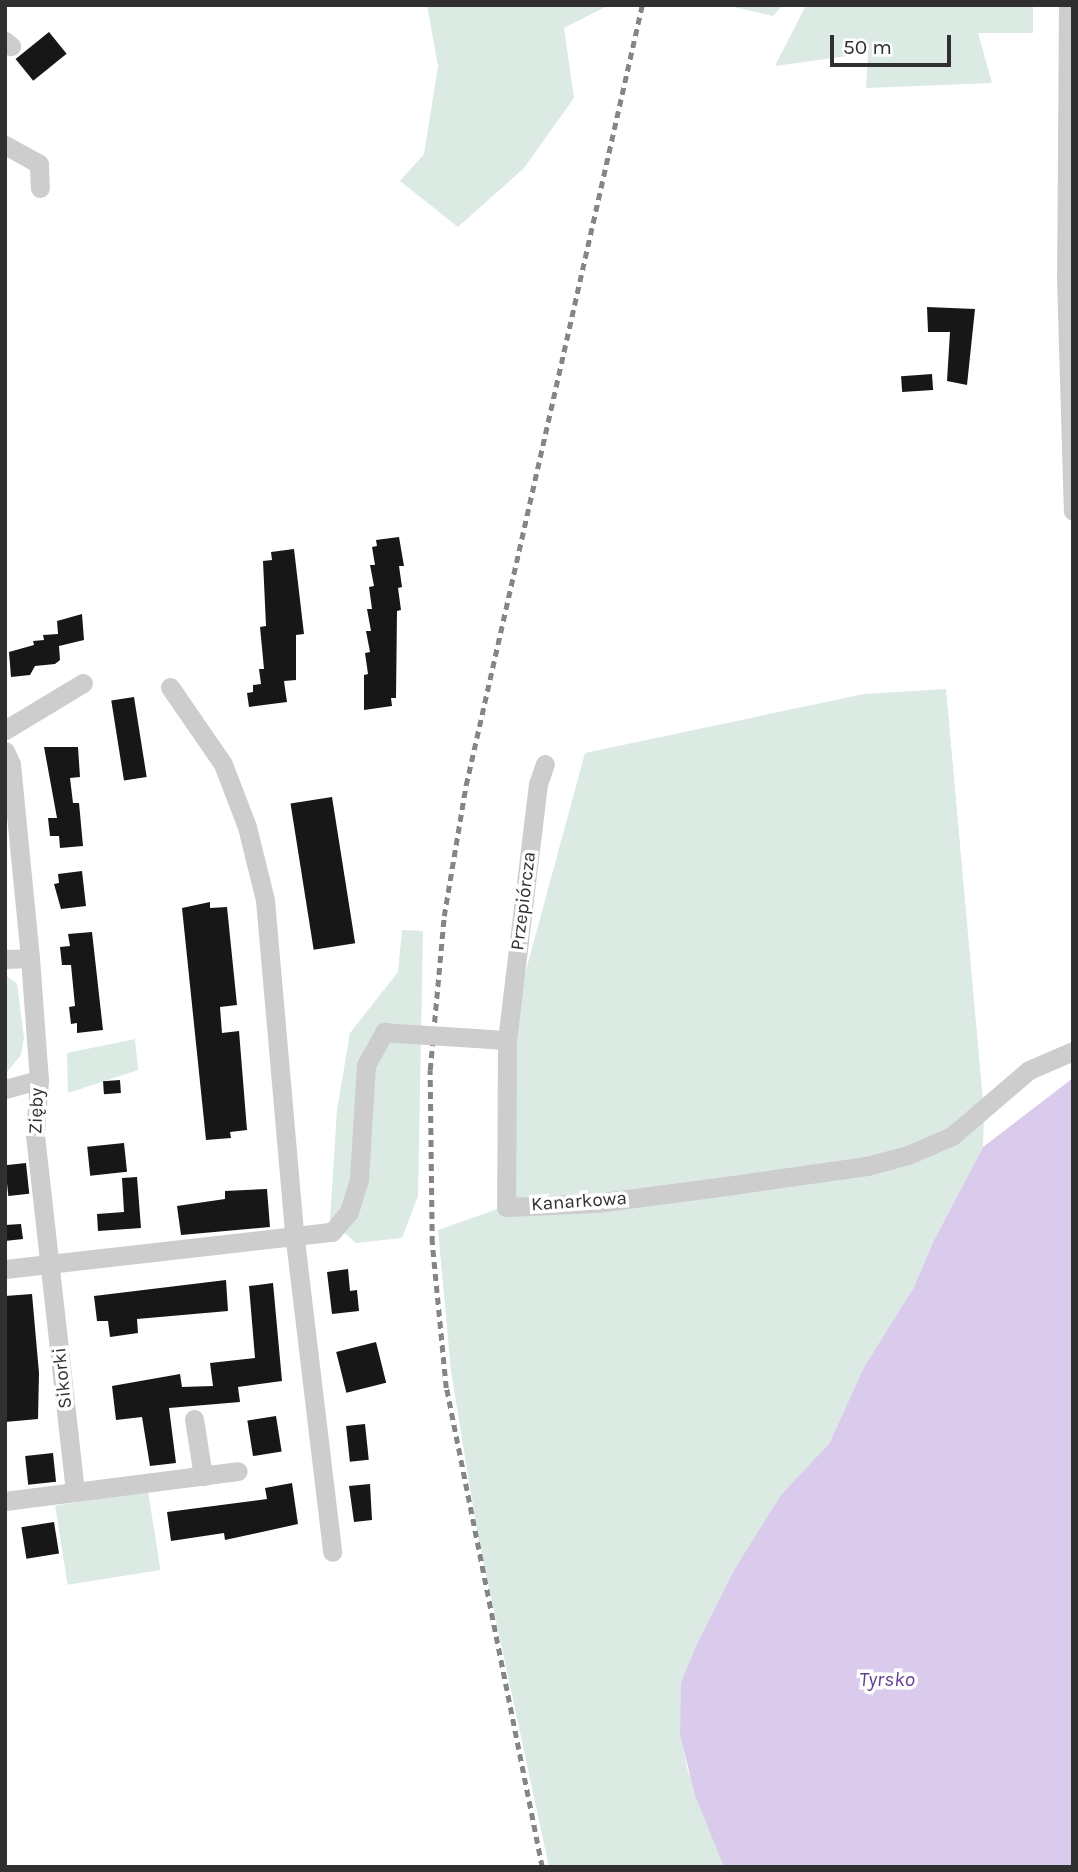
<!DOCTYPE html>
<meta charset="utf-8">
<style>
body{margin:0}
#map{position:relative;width:1078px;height:1872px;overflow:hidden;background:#fff;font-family:Karla,sans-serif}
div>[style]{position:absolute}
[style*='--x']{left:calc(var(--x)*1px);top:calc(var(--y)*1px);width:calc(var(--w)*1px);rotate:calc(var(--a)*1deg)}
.green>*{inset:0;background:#dbeae3;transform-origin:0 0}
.water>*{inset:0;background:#dacbec}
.building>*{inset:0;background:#171717;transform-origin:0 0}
.minor>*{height:19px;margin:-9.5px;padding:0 9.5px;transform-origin:9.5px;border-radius:9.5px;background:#cdcdcd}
.rail>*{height:4.5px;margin-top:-2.25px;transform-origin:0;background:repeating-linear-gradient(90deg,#858585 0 7px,transparent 0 12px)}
.minor-bridge>*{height:19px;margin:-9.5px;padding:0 9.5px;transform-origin:9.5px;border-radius:9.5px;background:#cdcdcd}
span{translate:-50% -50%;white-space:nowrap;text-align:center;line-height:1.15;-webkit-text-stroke:7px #fff;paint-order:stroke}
.street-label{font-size:19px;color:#303030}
.water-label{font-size:21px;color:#643e93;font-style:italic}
.frame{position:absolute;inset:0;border:7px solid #303030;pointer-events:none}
.scale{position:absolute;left:830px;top:35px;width:121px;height:32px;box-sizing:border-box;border:4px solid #303030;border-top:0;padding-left:9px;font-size:21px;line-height:24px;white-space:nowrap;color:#303030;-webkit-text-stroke:5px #fff;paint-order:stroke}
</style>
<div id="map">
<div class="green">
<div style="clip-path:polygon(427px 5px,609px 5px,564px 28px,574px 98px,524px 168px,458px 227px,400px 181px,424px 154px,438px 66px)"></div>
<div style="clip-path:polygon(725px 5px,783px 5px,773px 16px)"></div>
<div style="clip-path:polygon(806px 5px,1033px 5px,1033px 33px,978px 33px,992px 83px,866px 88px,868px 53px,775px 66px)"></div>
<div style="clip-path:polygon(946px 689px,984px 1112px,983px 1147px,933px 1242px,914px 1287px,864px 1367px,829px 1444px,763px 1526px,734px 1570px,681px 1682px,681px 1735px,687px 1768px,724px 1867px,549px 1867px,478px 1537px,451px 1371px,438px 1230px,506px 1206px,507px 1040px,585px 753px,864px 694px)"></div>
<div style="clip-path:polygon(402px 930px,423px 931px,418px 1196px,402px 1238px,356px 1243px,330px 1220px,337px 1110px,350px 1033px,398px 972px)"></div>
<div style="clip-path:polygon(5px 975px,17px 984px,24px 1038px,21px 1055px,5px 1074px)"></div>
<div style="clip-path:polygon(135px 1039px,138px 1070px,68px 1093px,67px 1053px)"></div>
<div style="left:148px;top:1491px;width:80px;height:94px;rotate:81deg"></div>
</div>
<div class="water">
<div style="clip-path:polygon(1073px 1078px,1073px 1867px,724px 1867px,695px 1795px,680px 1735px,681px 1682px,698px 1642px,734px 1570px,781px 1495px,829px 1444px,864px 1367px,914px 1287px,933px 1242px,983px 1147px)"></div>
</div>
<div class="building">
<div style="left:49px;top:32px;width:28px;height:43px;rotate:51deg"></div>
<div style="clip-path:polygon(927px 307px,975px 309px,967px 385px,947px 381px,950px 332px,928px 332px)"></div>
<div style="left:932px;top:374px;width:16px;height:31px;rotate:86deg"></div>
<div style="clip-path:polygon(399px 537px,404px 566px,399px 566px,402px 587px,398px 588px,401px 610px,397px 611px,396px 698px,391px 698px,392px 706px,364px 710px,364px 675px,368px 674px,365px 653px,370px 652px,366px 631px,371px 631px,367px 609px,372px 609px,369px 587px,374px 586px,370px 565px,375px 565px,372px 547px,377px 546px,376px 540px)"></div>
<div style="clip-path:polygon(294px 549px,304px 634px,296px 635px,296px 680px,284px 681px,287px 702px,249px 707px,247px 693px,253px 692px,253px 685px,261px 684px,259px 669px,264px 669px,260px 627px,266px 626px,263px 561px,272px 560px,271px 552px)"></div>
<div style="clip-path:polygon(82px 614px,84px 640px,59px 646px,60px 660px,55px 664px,35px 666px,30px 675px,11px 677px,9px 652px,34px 645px,33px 641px,44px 640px,43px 635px,58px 634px,57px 621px)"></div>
<div style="left:134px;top:697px;width:81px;height:23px;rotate:81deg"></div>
<div style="clip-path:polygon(44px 747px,78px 747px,80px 777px,70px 778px,73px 803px,79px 803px,83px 846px,60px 848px,59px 836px,50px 836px,48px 818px,57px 818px)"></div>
<div style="left:332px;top:797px;width:148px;height:42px;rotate:81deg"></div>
<div style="clip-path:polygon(82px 871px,86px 906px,61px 909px,54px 884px,59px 883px,58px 874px)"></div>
<div style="clip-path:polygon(210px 902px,210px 908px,227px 907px,237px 1005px,220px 1007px,222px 1033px,239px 1031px,247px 1130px,230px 1132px,231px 1138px,206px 1140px,182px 908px)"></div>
<div style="clip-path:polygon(92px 932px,103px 1030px,77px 1033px,77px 1023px,71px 1024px,69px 1007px,75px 1006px,71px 965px,62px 965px,60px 947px,70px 946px,68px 934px)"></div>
<div style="left:120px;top:1080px;width:13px;height:17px;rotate:86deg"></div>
<div style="left:124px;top:1143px;width:29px;height:37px;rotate:84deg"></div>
<div style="left:26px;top:1163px;width:31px;height:21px;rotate:84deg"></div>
<div style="clip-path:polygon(137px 1177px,141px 1228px,98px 1231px,97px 1214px,124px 1212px,122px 1178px)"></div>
<div style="clip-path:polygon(267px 1189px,270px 1227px,181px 1235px,177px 1206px,225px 1199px,225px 1191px)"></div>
<div style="clip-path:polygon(21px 1224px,23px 1239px,5px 1241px,5px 1225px)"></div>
<div style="clip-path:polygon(348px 1269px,350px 1291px,357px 1290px,359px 1311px,332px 1314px,327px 1272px)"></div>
<div style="clip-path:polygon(226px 1280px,228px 1311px,137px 1319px,138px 1333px,110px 1337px,108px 1321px,97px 1321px,94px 1296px)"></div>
<div style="clip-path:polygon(273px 1283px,282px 1381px,238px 1387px,240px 1402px,169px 1408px,176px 1463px,150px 1466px,142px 1417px,116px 1420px,112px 1386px,180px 1374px,182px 1387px,213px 1386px,210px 1363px,255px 1358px,249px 1286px)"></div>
<div style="clip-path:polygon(32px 1294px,39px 1373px,38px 1419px,5px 1422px,5px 1296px)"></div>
<div style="left:376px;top:1342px;width:42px;height:41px;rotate:76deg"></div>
<div style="left:276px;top:1416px;width:36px;height:29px;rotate:81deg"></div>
<div style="left:365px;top:1424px;width:36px;height:19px;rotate:84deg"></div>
<div style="left:53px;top:1453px;width:29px;height:28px;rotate:84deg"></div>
<div style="clip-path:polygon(292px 1483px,298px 1524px,225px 1540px,224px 1533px,171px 1541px,167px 1512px,267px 1499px,265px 1488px)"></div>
<div style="clip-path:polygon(370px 1484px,372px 1520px,354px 1522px,349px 1486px)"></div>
<div style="left:54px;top:1522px;width:32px;height:33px;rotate:81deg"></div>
</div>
<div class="minor">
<div style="--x:1068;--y:5;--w:273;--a:90.4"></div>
<div style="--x:1066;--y:278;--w:233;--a:88.3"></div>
<div style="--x:5;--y:41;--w:8;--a:40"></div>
<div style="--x:5;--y:145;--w:39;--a:29"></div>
<div style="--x:39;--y:164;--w:24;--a:88"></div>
<div style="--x:170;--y:687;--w:93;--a:55.5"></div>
<div style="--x:223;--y:764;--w:67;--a:69.1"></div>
<div style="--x:247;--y:827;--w:75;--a:76.1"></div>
<div style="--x:265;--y:900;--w:341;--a:85"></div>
<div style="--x:295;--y:1240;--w:314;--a:83.2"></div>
<div style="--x:5;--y:730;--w:91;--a:-31.1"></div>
<div style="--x:5;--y:751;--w:14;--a:65"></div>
<div style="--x:11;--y:764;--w:195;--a:84.4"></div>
<div style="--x:30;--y:958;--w:122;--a:85.8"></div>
<div style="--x:39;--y:1080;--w:55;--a:94.2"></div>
<div style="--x:35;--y:1135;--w:359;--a:83.6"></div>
<div style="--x:75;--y:1492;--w:71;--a:172.7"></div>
<div style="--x:5;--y:959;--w:25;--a:-2"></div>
<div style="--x:476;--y:1038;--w:31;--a:4"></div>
<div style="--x:507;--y:1040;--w:167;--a:90.3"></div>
<div style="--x:506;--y:1207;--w:90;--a:-2.5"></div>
<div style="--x:596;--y:1203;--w:124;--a:-7.4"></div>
<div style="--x:719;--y:1187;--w:149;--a:-8.1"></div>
<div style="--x:867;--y:1166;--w:42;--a:-15"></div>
<div style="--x:908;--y:1155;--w:48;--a:-23.4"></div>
<div style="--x:952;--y:1136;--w:101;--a:-40.6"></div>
<div style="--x:1029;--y:1070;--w:48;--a:-23.4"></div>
<div style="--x:507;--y:1040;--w:258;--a:-83.1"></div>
<div style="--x:538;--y:784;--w:21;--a:-71"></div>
<div style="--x:5;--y:1089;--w:35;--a:-15"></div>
<div style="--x:5;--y:1269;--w:329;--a:-6.5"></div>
<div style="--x:332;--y:1232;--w:26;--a:-50"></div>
<div style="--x:349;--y:1212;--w:34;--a:-73"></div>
<div style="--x:359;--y:1179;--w:114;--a:-86.5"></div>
<div style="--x:366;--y:1065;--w:38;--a:-61"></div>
<div style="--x:384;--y:1032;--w:12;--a:5"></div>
<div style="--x:194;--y:1419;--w:58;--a:81"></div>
<div style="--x:75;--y:1492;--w:164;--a:-7.3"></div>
</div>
<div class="rail">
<div style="--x:542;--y:1867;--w:489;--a:-101.3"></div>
<div style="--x:446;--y:1388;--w:146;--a:-95.5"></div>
<div style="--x:432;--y:1243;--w:173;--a:-90.7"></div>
<div style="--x:430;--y:1070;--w:155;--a:-84.8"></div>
<div style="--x:444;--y:916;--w:133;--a:-80.5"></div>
<div style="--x:466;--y:785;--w:800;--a:-77.28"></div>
</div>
<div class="minor-bridge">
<div style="--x:396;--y:1033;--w:80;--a:3.6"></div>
</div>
<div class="street-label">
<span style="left:524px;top:901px;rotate:-83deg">Przepiórcza</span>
<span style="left:37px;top:1111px;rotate:-88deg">Zięby</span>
<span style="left:579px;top:1202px;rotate:-4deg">Kanarkowa</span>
<span style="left:63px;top:1378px;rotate:-96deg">Sikorki</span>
</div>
<div class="water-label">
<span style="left:887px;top:1679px">Tyrsko</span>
</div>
<div class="frame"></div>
<div class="scale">50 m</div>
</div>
